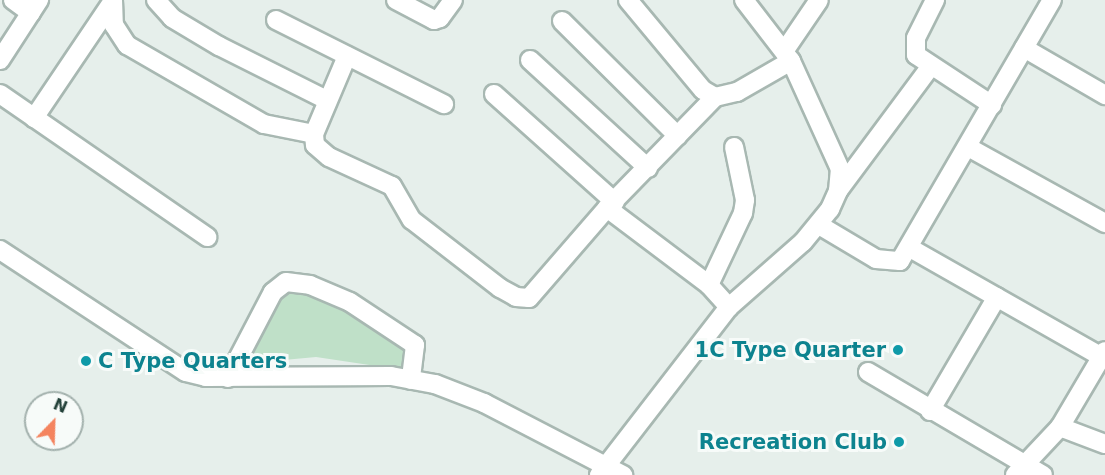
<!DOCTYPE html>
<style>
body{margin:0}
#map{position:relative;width:1105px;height:475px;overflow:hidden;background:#e6efeb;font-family:"DejaVu Sans",sans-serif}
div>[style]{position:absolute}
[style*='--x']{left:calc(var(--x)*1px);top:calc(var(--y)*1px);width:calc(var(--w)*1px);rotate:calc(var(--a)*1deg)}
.green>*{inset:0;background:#bfe0c8}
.roads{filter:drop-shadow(2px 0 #a8b8b2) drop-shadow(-2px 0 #a8b8b2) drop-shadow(0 2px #a8b8b2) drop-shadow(0 -2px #a8b8b2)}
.minor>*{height:18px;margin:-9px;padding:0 9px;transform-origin:9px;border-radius:9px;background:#fff}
.dots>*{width:16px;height:16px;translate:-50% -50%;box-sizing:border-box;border:3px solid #f7fbf9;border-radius:50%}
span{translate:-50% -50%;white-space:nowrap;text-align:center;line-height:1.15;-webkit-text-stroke:6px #f7fbf9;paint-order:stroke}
.culture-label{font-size:21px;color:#0d838f;font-weight:700}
.right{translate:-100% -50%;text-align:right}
.left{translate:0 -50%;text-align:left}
.north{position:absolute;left:24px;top:391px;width:60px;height:60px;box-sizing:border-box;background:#f7fbf9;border:2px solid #a3b1ad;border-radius:50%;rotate:23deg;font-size:16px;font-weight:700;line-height:24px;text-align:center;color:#24423a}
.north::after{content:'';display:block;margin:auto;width:21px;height:27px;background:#f4845f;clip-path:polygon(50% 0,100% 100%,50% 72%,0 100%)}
</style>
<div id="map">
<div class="green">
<div style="clip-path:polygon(300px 289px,348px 307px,409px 348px,403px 370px,316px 357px,239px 364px,277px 291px)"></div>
</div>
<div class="roads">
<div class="minor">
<div style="--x:13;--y:0;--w:22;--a:36"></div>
<div style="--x:113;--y:0;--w:25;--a:88"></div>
<div style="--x:114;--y:25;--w:24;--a:57"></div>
<div style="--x:127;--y:45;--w:158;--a:30"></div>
<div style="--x:264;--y:124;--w:51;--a:11.3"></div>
<div style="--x:156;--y:0;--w:24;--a:48"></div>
<div style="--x:172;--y:18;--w:55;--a:30.8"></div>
<div style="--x:219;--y:46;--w:121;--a:26.6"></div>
<div style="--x:396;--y:0;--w:43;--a:27.8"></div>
<div style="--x:434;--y:20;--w:6;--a:-18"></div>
<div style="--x:440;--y:18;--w:22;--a:-54"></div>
<div style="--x:628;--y:0;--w:117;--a:50.2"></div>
<div style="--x:703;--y:90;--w:14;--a:30"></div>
<div style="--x:715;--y:97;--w:23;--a:-13"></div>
<div style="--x:737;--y:92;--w:62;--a:-29.9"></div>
<div style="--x:935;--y:0;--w:42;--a:116.6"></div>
<div style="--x:916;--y:38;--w:17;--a:90"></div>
<div style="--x:916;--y:55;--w:91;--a:33.3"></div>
<div style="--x:276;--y:20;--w:188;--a:26.6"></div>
<div style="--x:562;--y:21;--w:163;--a:44.8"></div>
<div style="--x:1024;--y:48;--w:94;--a:30.1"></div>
<div style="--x:785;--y:50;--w:60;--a:-55.8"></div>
<div style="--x:347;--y:56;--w:85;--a:112.9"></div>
<div style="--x:314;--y:134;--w:11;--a:85"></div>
<div style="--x:315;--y:145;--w:18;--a:41"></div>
<div style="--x:329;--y:157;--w:69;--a:24.7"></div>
<div style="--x:392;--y:186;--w:39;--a:60"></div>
<div style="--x:412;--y:220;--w:111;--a:37.7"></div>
<div style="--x:500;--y:288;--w:18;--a:29"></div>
<div style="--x:516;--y:297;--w:13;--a:4"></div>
<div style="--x:529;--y:298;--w:119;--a:-49.1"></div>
<div style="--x:607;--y:208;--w:128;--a:37"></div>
<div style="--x:709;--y:285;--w:30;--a:48"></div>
<div style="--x:0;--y:60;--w:72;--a:-57"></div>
<div style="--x:530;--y:60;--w:160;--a:42.5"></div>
<div style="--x:0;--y:94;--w:252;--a:34.6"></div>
<div style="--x:494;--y:94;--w:162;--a:41.8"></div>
<div style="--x:34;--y:118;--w:141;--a:-56"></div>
<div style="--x:968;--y:147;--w:157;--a:29"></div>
<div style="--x:838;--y:191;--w:156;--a:-53.4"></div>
<div style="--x:607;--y:208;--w:155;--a:-45.8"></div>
<div style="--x:819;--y:225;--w:66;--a:30.8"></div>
<div style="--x:876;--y:259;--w:24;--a:5"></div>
<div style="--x:900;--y:261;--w:302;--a:-59.8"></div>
<div style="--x:910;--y:248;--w:221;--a:29.6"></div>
<div style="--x:0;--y:250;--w:222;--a:33.3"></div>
<div style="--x:186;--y:372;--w:21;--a:14"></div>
<div style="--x:206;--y:377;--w:185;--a:-0.3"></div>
<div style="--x:391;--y:376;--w:45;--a:10.3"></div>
<div style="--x:435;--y:384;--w:53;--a:21.2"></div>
<div style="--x:484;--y:403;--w:157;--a:27.4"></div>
<div style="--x:709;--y:285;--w:80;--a:-64.7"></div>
<div style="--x:743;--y:213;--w:13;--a:-81"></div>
<div style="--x:745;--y:200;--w:54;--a:-101.7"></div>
<div style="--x:868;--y:372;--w:203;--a:30.5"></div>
<div style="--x:228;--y:378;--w:97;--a:-62.4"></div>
<div style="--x:273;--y:292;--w:16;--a:-38"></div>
<div style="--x:286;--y:282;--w:24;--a:7"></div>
<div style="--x:310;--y:285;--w:43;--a:23"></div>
<div style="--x:350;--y:302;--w:78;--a:33.5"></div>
<div style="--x:415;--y:345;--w:35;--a:97"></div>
<div style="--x:930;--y:411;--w:132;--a:-59.6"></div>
<div style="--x:1060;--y:427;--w:48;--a:20.7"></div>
<div style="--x:599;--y:475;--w:212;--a:-52.3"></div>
<div style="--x:729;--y:307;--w:98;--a:-41.3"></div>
<div style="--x:803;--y:242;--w:43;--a:-50.7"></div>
<div style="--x:830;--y:209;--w:20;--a:-66"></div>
<div style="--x:838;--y:191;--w:22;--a:-85"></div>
<div style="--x:840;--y:169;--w:119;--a:-114.4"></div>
<div style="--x:791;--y:61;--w:77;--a:-127.6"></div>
<div style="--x:1015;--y:475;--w:66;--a:-46.8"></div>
<div style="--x:1060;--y:427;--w:88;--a:-59.4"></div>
</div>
</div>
<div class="dots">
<div style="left:898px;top:350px;background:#0f9aa8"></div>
<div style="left:86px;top:361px;background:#0f9aa8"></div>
<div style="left:899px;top:442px;background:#0f9aa8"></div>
</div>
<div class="culture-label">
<span class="right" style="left:886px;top:350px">1C Type Quarter</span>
<span class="left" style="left:98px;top:361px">C Type Quarters</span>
<span class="right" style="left:887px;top:442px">Recreation Club</span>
</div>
<div class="north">N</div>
</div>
